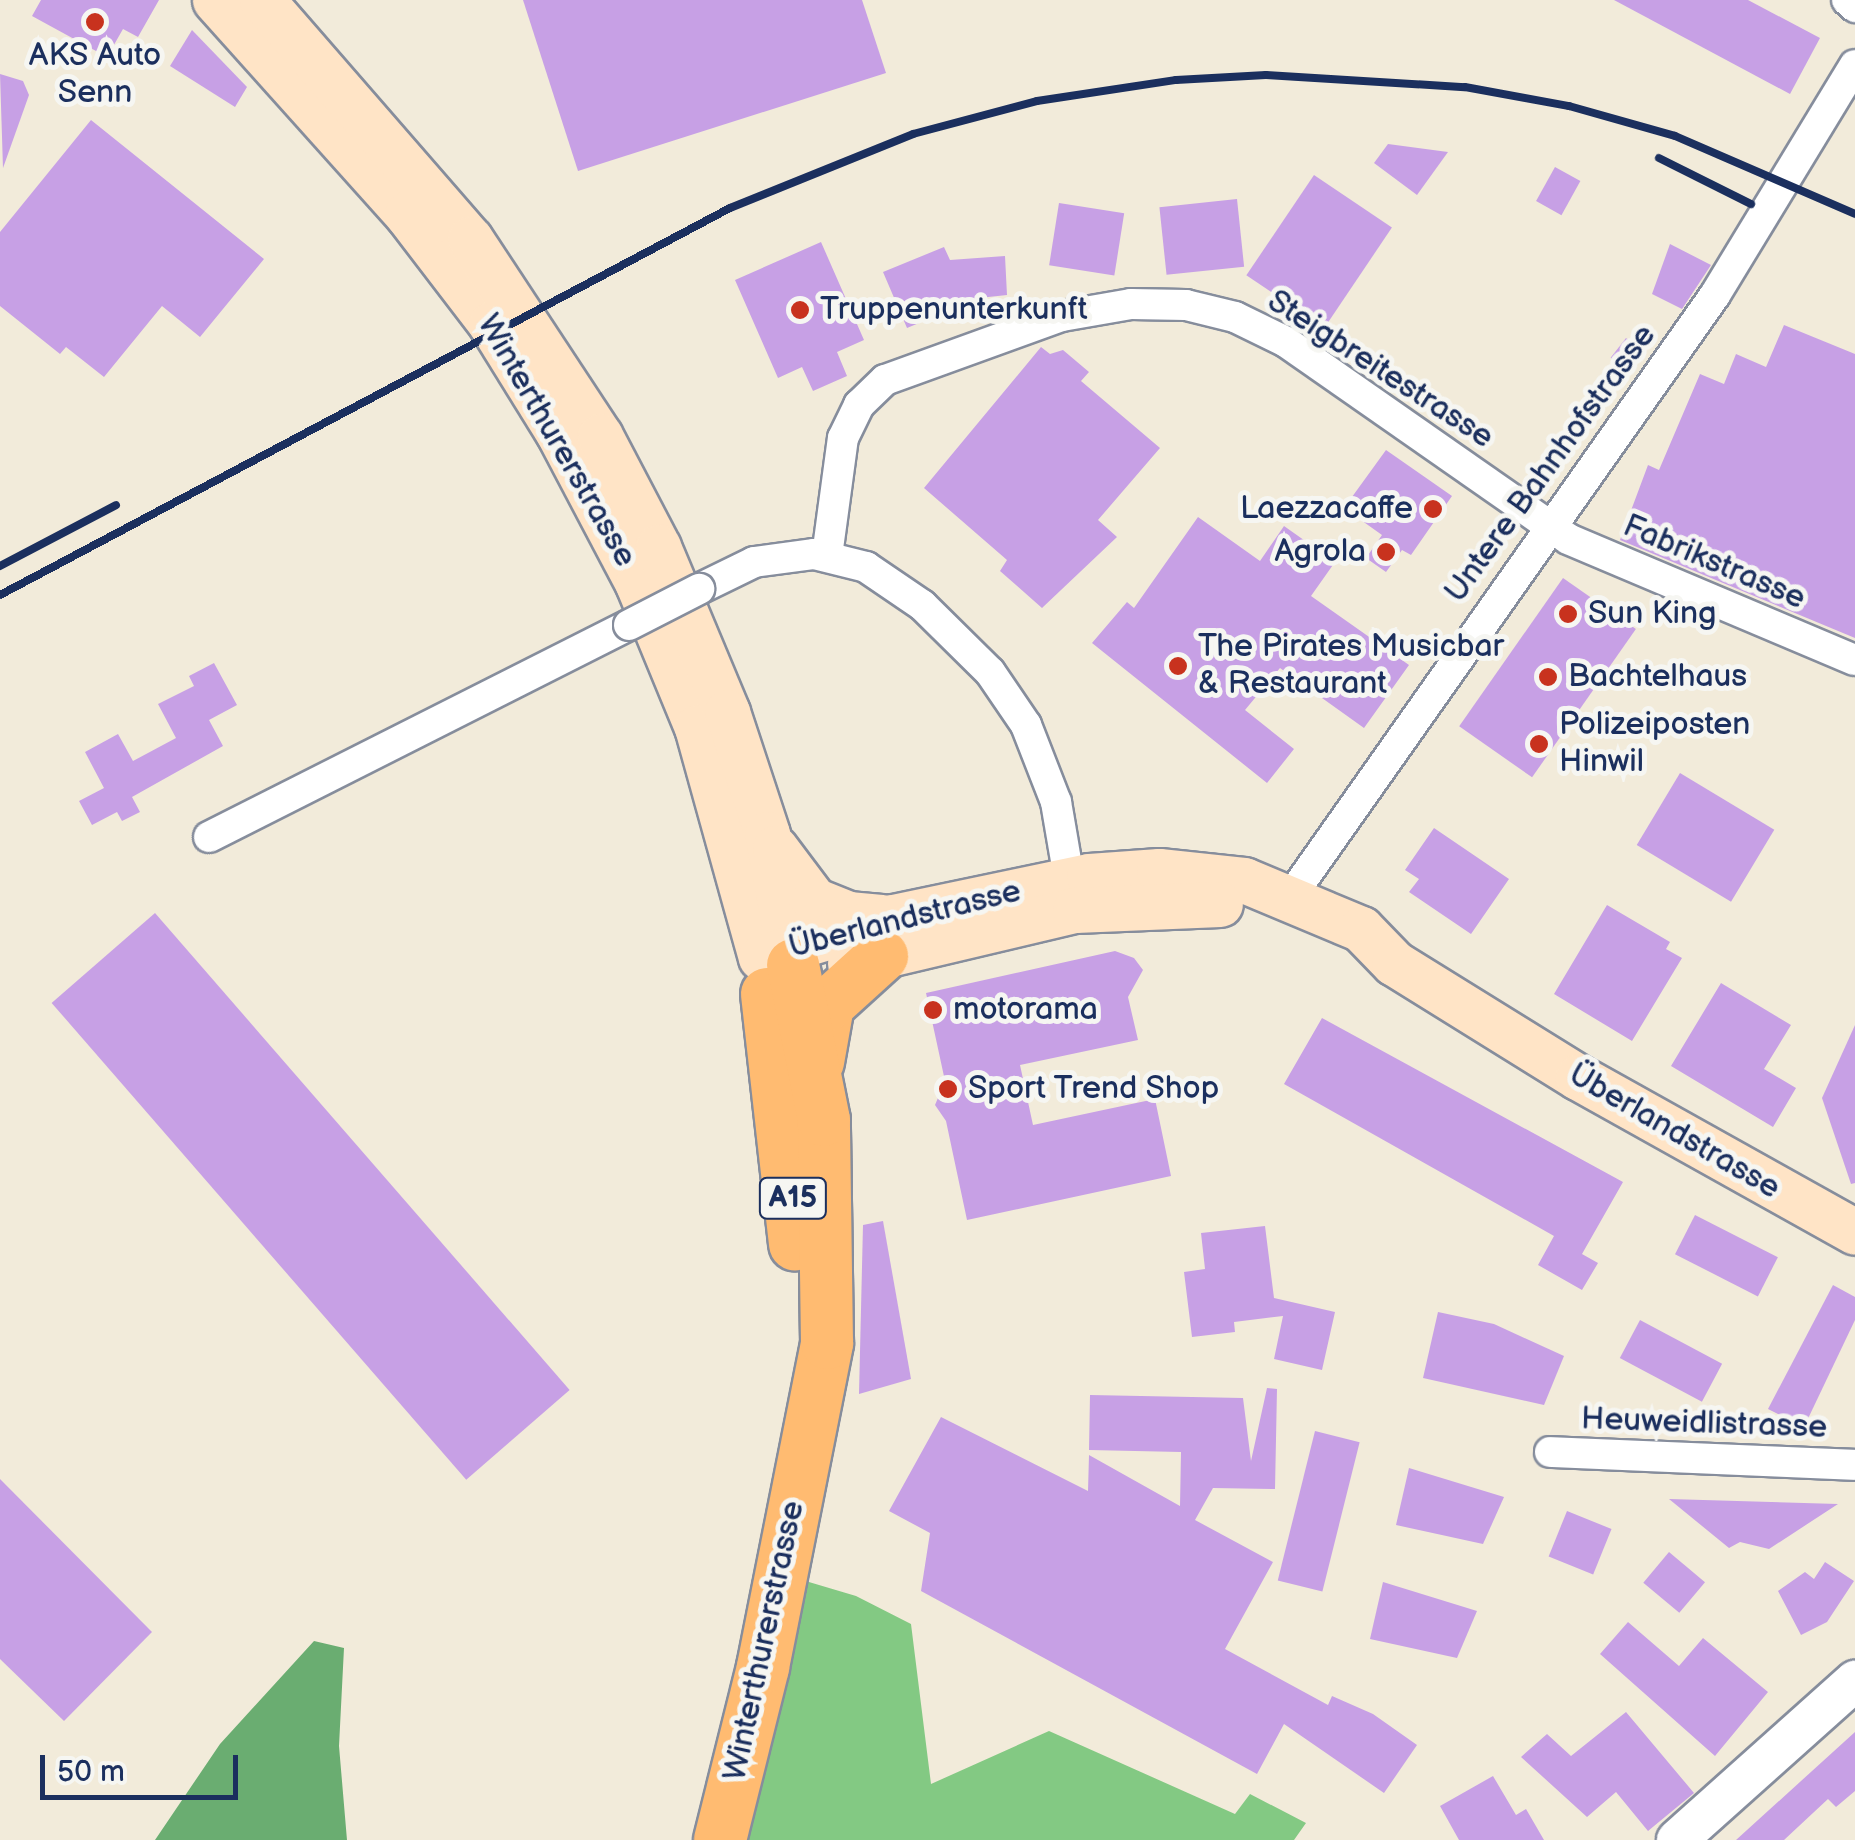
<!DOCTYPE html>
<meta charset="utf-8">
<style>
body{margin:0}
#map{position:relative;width:1855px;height:1840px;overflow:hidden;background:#f2ebda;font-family:"Balsamiq Sans",sans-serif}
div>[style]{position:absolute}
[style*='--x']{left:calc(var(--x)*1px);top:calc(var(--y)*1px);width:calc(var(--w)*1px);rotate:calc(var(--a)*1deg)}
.green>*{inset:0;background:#83c983}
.forest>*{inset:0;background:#6aad71}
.building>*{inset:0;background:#c7a0e5;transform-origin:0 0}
.roads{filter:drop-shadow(2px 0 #868d9c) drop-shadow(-2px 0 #868d9c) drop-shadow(0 2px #868d9c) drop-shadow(0 -2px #868d9c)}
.minor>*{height:30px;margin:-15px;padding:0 15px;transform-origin:15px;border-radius:15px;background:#fff}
.tertiary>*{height:40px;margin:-20px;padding:0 20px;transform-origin:20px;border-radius:20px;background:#fff}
.secondary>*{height:45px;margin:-22.5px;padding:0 22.5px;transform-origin:22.5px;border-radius:22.5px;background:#ffe4c6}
.trunk>*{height:52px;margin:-26px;padding:0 26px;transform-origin:26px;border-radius:26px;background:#ffbb71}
.rail>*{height:8px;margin:-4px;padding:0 4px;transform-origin:4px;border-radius:4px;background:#1b2f5e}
.bridges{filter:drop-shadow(2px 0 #868d9c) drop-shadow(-2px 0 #868d9c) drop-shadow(0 2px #868d9c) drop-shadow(0 -2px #868d9c)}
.minor-bridge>*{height:30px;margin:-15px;padding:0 15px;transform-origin:15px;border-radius:15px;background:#fff}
.dots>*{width:28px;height:28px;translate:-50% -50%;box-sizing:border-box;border:5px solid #f6f6f2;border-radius:50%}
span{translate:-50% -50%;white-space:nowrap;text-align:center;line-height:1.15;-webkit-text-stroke:10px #f6f6f2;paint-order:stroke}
.shield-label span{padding:2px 8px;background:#f6f6f2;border:2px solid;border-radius:8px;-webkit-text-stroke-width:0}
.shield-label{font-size:30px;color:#1b2f5e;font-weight:700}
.poi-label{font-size:32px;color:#1b2f5e}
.left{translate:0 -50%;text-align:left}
.right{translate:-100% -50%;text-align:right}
.street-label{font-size:32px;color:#1b2f5e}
.scale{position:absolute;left:40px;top:1755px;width:198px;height:45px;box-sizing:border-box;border:5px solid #1b2f5e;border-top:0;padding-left:12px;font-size:30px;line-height:35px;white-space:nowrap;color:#1b2f5e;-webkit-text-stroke:8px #f6f6f2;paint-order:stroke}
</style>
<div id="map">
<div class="green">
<div style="clip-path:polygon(782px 1574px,856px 1596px,911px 1624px,931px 1784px,1049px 1731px,1235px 1814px,1250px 1794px,1306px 1823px,1294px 1840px,720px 1840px)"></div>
</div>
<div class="forest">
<div style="clip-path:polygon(314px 1641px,344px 1648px,339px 1746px,347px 1840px,155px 1840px,220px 1744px)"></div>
</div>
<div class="building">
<div style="clip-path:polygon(41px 0,159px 0,138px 37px,123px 29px,107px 57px,32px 16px)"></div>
<div style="clip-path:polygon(523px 0,862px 0,886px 73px,578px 171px)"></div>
<div style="clip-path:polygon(1614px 0,1748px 0,1820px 38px,1790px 94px)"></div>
<div style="clip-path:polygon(192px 30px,247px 87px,235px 107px,170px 66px)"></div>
<div style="clip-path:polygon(0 74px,23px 81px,29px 95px,3px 168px)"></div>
<div style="clip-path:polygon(91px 120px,264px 259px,200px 337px,162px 306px,104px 377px,66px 347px,60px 354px,0 306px,0 232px)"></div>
<div style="clip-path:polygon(1388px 144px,1448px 152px,1417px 195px,1374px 163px)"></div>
<div style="left:1555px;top:167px;width:29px;height:39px;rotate:29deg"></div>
<div style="left:1314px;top:175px;width:94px;height:121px;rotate:34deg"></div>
<div style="left:1237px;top:199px;width:68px;height:78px;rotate:84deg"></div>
<div style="left:1059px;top:203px;width:66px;height:63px;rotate:9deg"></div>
<div style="clip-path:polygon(821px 242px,864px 340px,837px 352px,847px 376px,813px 391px,802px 367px,778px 378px,735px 280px)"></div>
<div style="clip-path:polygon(1670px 244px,1711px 265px,1682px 309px,1652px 294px)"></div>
<div style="clip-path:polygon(944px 247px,950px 260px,1005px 256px,1007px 295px,979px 298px,907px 328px,883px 272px)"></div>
<div style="clip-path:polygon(1784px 325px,1855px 354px,1855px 638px,1620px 540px,1648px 465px,1659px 470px,1700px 374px,1724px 384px,1736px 354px,1766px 367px)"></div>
<div style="left:1626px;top:338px;width:23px;height:25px;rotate:38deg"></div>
<div style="clip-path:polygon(1041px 347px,1050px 354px,1063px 350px,1089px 372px,1081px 381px,1160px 448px,1098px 520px,1117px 537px,1042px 608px,1000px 571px,1007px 560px,924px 488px)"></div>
<div style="clip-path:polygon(1386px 450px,1452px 496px,1411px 555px,1402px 550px,1386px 572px,1366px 558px,1382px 535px,1344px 508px)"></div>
<div style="clip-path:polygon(1198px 517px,1260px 561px,1284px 526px,1335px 562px,1311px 596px,1409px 665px,1364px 728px,1280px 668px,1245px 710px,1294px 749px,1267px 783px,1092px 643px,1127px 602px,1134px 608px)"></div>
<div style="left:1563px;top:578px;width:89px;height:181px;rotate:35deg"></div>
<div style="clip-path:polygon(214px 663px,237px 705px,209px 720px,223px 746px,132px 797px,140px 812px,122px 821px,117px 812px,92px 825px,79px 801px,104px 788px,85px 752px,118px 734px,133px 761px,176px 738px,158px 704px,194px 686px,189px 676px)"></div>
<div style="left:1680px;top:773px;width:110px;height:84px;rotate:31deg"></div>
<div style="clip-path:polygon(1434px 828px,1509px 879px,1471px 934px,1409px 892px,1419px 879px,1405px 870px)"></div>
<div style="clip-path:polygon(1607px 905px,1670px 942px,1666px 949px,1682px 958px,1632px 1041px,1554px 994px)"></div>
<div style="left:155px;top:913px;width:632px;height:137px;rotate:49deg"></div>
<div style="clip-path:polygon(1115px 951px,1134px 958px,1143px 970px,1128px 997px,1138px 1040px,1020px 1065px,1033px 1125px,1155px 1099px,1171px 1176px,967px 1220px,946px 1121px,935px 1105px,945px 1081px,926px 993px)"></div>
<div style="clip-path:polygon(1721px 983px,1791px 1025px,1764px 1069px,1796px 1088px,1773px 1127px,1671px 1066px)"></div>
<div style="clip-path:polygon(1322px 1018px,1623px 1182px,1582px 1254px,1598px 1263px,1582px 1290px,1538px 1265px,1554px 1236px,1284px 1084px)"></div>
<div style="clip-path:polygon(1855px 1025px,1855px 1183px,1851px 1184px,1822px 1098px)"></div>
<div style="left:1695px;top:1215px;width:93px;height:44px;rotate:27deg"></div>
<div style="clip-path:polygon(883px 1221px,911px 1379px,859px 1394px,863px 1225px)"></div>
<div style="clip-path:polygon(1265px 1226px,1274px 1298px,1335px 1312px,1322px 1370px,1274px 1359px,1283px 1316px,1234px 1322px,1235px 1332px,1192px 1337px,1184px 1272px,1205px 1269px,1201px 1233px)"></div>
<div style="clip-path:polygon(1833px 1285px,1855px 1297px,1855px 1320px,1804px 1427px,1768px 1409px)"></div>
<div style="clip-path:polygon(1438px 1312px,1494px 1324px,1564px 1356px,1544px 1405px,1423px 1378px)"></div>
<div style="left:1640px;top:1320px;width:93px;height:43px;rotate:28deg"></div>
<div style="clip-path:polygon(1267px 1388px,1277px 1389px,1275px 1489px,1213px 1488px,1195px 1520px,1273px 1562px,1225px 1649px,1328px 1705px,1332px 1696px,1373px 1714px,1417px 1745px,1384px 1793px,1284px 1724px,1257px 1774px,921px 1591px,930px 1533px,889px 1511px,941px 1417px,1088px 1491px,1089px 1455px,1180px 1506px,1181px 1452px,1089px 1450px,1090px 1395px,1243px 1398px,1251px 1461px)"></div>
<div style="left:1315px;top:1431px;width:46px;height:154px;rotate:14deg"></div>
<div style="clip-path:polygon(1409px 1468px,1504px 1497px,1483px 1544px,1396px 1525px)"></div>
<div style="clip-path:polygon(0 1479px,152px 1632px,64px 1721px,0 1659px)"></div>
<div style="clip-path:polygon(1669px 1499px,1838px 1504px,1769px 1549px,1740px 1542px,1729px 1548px)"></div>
<div style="left:1567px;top:1511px;width:48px;height:49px;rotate:22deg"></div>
<div style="left:1669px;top:1552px;width:47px;height:40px;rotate:40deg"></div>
<div style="clip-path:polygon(1825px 1562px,1854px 1581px,1827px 1622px,1801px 1635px,1778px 1591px,1805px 1572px,1814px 1579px)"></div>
<div style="clip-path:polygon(1383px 1582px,1477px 1611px,1457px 1658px,1370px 1639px)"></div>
<div style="clip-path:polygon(1628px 1622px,1679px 1666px,1703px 1638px,1768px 1692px,1715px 1756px,1600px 1654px)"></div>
<div style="clip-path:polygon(1626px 1712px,1694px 1793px,1648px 1831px,1616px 1792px,1587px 1817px,1521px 1757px,1547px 1734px,1571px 1756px)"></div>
<div style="clip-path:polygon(1855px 1732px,1855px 1791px,1836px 1807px,1828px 1799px,1784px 1840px,1736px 1840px)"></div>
<div style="clip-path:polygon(1493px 1776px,1516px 1815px,1526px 1809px,1544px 1840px,1459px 1840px,1440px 1806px)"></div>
</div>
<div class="roads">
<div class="minor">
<div style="--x:1847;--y:0;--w:11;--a:41"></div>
<div style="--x:827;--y:556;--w:119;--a:-82.3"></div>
<div style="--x:843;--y:438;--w:37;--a:-64"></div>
<div style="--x:859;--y:405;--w:36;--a:-44"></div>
<div style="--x:885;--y:380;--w:188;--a:-19.9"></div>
<div style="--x:1062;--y:316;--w:70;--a:-9.9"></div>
<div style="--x:1131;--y:304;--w:55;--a:1"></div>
<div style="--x:1186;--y:305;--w:50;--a:13.8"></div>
<div style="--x:1235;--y:317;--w:57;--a:26.1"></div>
<div style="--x:1286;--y:342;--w:344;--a:34.9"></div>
<div style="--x:1568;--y:539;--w:311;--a:22.9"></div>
<div style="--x:699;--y:589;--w:61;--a:-26.1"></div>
<div style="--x:754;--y:562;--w:61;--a:-7.6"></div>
<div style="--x:814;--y:554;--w:54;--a:14"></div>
<div style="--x:866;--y:567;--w:68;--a:34.2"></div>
<div style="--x:922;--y:605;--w:95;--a:44.6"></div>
<div style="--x:990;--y:672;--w:64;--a:55.8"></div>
<div style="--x:1026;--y:725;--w:83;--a:68.7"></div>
<div style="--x:1056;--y:802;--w:95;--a:80.3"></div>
<div style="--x:209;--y:837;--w:470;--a:-26.8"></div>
<div style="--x:1291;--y:896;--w:736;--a:-54.8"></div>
<div style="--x:1715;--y:295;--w:269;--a:-58.7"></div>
<div style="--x:1550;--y:1452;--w:305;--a:2.4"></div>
</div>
<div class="tertiary">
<div style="--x:1677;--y:1840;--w:239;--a:-41.8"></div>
</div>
<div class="secondary">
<div style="--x:215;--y:0;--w:288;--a:48.1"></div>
<div style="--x:407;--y:214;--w:138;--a:52.6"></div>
<div style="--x:491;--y:324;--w:127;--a:58.2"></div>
<div style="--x:558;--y:432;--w:172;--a:62.2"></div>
<div style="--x:638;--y:584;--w:155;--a:67.6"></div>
<div style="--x:697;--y:727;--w:239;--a:74.5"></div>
<div style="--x:262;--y:0;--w:317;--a:49"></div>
<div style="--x:470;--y:239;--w:236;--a:56.6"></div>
<div style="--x:600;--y:436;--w:125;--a:62.4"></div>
<div style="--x:658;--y:547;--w:179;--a:67.3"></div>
<div style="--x:727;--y:712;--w:128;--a:71.8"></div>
<div style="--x:767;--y:834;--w:112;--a:79.2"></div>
<div style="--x:775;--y:848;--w:65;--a:53.1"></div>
<div style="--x:814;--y:900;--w:37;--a:22"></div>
<div style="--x:848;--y:914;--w:33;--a:5"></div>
<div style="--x:761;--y:957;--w:138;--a:-16.9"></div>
<div style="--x:893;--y:917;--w:200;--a:-11.8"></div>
<div style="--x:1089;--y:876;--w:70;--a:-4.1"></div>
<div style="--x:1159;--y:871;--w:85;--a:6"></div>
<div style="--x:1244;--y:880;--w:127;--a:22.7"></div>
<div style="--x:1361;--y:929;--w:47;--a:45.9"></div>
<div style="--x:1394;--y:963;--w:216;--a:31.8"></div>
<div style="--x:1578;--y:1077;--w:317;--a:29.2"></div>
<div style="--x:850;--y:963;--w:231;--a:-13.3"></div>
<div style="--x:1075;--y:910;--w:145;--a:-2.4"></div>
</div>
<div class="trunk">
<div style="--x:767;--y:994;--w:252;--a:83.6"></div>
<div style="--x:818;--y:1062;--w:58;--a:-80"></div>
<div style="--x:828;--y:1005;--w:73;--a:-42.2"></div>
<div style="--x:720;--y:1840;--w:178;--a:-76"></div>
<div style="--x:763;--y:1667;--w:330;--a:-78.8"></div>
<div style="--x:827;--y:1343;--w:223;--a:-90.8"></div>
<div style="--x:824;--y:1120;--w:158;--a:-101.3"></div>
</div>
</div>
<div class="rail">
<div style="--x:1659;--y:158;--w:103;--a:26.6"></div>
<div style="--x:0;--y:566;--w:131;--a:-27.7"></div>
<div style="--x:0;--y:595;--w:826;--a:-27.93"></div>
<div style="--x:730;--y:208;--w:197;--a:-22"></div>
<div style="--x:913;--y:134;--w:128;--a:-14.9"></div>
<div style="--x:1037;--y:101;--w:141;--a:-8.6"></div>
<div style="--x:1176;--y:80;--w:90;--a:-3.2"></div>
<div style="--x:1266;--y:75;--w:199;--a:3.5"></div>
<div style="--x:1465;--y:87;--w:106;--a:10.4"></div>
<div style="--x:1569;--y:106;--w:110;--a:15.8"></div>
<div style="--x:1675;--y:136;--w:196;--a:23.4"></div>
</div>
<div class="bridges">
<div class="minor-bridge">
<div style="--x:629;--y:625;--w:79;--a:-27.2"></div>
</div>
</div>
<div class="dots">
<div style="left:95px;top:22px;background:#c8321e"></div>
<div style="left:800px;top:310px;background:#c8321e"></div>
<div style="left:1433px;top:509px;background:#c8321e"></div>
<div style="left:1386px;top:552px;background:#c8321e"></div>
<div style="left:1568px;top:614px;background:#c8321e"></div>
<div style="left:1178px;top:666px;background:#c8321e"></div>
<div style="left:1548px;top:677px;background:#c8321e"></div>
<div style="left:1539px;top:744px;background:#c8321e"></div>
<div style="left:933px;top:1010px;background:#c8321e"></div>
<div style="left:948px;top:1089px;background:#c8321e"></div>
</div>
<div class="shield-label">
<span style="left:793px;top:1198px">A15</span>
</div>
<div class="poi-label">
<span style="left:95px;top:75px">AKS Auto<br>Senn</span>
<span class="left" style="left:820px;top:310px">Truppenunterkunft</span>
<span class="right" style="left:1413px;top:509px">Laezzacaffe</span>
<span class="right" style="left:1366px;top:552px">Agrola</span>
<span class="left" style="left:1588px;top:614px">Sun King</span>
<span class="left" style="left:1198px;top:666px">The Pirates Musicbar<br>&amp; Restaurant</span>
<span class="left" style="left:1568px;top:677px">Bachtelhaus</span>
<span class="left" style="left:1559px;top:744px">Polizeiposten<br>Hinwil</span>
<span class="left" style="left:953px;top:1010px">motorama</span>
<span class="left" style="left:968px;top:1089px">Sport Trend Shop</span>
</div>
<div class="street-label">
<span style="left:1380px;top:370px;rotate:33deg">Steigbreitestrasse</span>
<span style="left:556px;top:441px;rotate:60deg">Winterthurerstrasse</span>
<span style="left:1551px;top:464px;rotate:-54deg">Untere Bahnhofstrasse</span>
<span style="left:1714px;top:563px;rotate:23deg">Fabrikstrasse</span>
<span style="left:905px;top:920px;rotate:-14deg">Überlandstrasse</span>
<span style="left:1674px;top:1132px;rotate:30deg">Überlandstrasse</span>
<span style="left:1704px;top:1424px;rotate:2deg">Heuweidlistrasse</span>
<span style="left:765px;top:1641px;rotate:-78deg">Winterthurerstrasse</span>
</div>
<div class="scale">50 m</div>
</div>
